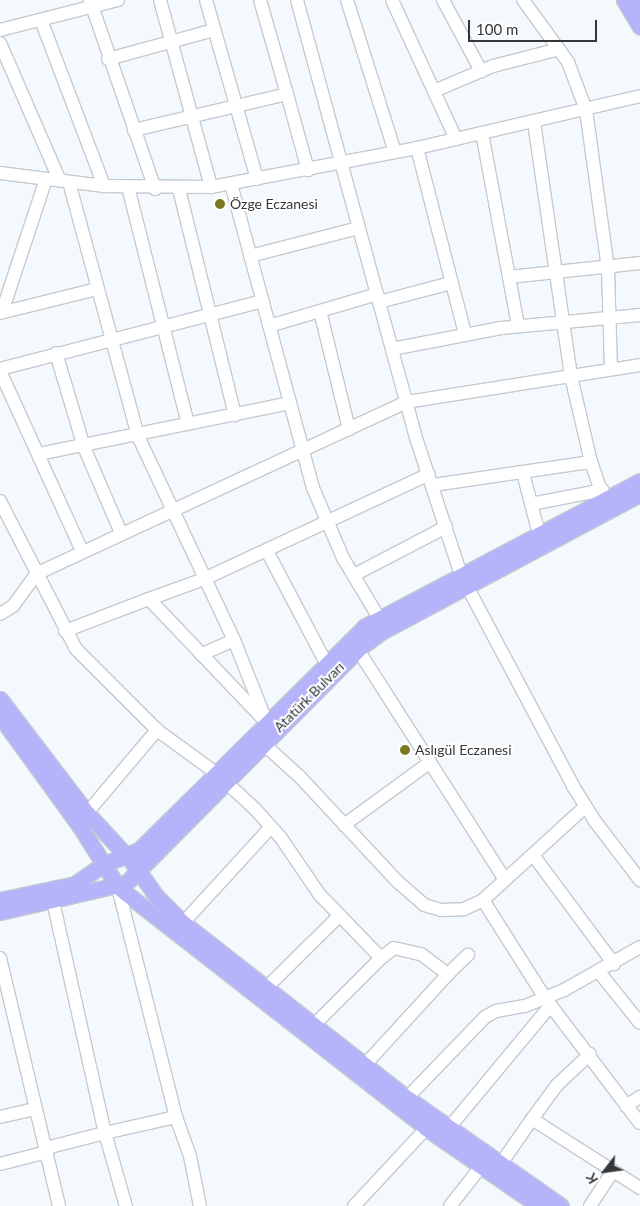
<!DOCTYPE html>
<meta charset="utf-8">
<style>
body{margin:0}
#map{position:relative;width:640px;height:1206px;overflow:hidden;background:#f4f9fe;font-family:Lato,sans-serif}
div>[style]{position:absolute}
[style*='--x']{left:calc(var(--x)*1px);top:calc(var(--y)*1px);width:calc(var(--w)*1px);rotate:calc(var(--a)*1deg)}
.roads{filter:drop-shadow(1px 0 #c5cad1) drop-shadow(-1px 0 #c5cad1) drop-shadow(0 1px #c5cad1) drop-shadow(0 -1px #c5cad1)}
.minor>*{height:12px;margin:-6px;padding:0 6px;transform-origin:6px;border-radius:6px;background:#fff}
.major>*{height:15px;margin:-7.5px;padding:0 7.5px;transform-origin:7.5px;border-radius:7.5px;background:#b5b4fa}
.dots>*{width:14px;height:14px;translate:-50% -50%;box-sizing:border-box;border:2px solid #fff;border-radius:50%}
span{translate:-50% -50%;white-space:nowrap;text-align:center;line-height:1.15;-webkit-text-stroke:4px #fff;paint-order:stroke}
.poi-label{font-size:14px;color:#35373a}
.left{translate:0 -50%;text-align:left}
.street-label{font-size:14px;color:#35373a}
.north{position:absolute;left:580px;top:1146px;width:50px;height:50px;-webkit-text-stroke:4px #fff;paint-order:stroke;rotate:240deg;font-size:14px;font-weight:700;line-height:20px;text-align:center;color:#35373a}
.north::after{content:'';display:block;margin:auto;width:18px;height:22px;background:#35373a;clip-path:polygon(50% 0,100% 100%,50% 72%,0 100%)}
.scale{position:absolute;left:468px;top:20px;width:129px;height:22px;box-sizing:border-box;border:2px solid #35373a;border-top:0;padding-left:6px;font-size:15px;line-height:18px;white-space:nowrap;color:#35373a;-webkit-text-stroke:4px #fff;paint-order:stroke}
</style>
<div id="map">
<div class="roads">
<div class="minor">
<div style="--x:90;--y:0;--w:200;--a:71"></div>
<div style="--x:160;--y:0;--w:194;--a:74.7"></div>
<div style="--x:206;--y:0;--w:186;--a:74.1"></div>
<div style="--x:297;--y:0;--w:457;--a:74.8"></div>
<div style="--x:417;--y:441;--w:141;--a:71.8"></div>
<div style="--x:461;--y:575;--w:239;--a:62"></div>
<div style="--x:573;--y:786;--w:40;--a:58"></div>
<div style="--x:594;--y:820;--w:76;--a:52.5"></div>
<div style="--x:347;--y:0;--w:159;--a:72.5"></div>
<div style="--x:392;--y:0;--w:153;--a:65.3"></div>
<div style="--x:443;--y:0;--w:81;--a:61.8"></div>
<div style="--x:523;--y:0;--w:77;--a:54"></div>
<div style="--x:568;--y:62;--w:51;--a:69.4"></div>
<div style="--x:586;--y:110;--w:160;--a:82.1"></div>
<div style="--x:608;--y:268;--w:101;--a:88.3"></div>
<div style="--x:41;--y:20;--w:178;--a:69.2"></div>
<div style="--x:0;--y:30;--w:122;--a:-14.3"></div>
<div style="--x:0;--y:43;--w:150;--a:66.5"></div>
<div style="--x:108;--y:59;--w:110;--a:-15.3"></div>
<div style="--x:434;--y:91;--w:64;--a:-23"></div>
<div style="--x:493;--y:66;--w:68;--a:-14.4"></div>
<div style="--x:287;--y:94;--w:79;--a:74.6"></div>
<div style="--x:134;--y:130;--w:157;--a:-13.2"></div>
<div style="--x:287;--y:94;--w:98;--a:-106"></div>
<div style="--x:482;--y:133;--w:196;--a:79.4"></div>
<div style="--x:417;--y:148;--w:191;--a:75.5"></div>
<div style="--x:0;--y:173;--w:105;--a:7.1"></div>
<div style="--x:104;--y:186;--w:107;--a:0.5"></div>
<div style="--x:211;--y:187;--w:210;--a:-10.7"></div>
<div style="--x:417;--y:148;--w:229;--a:-13.1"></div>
<div style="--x:69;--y:182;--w:263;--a:74.8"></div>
<div style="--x:138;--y:436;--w:225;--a:64.8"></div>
<div style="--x:234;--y:640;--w:36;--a:156"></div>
<div style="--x:231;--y:184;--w:315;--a:74.9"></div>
<div style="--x:313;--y:488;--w:76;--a:66.8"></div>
<div style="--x:343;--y:558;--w:70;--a:59"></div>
<div style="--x:128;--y:187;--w:244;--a:75.8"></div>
<div style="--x:179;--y:189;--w:233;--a:76.1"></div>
<div style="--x:250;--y:256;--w:112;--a:-14.5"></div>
<div style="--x:509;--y:277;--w:132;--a:-6.1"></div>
<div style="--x:379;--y:302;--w:74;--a:-14.8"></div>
<div style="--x:320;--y:311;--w:122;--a:76.2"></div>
<div style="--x:2;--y:312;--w:140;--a:-71.7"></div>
<div style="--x:0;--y:313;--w:100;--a:-13.9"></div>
<div style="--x:269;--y:326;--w:113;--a:-16.5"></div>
<div style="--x:392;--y:349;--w:111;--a:-10.9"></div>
<div style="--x:501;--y:328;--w:140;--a:-5.3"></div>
<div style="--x:56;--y:353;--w:98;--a:73.4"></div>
<div style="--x:84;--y:447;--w:94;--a:66.7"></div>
<div style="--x:0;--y:369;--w:271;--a:-14.5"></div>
<div style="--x:0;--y:371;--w:198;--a:65.5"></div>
<div style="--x:39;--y:454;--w:256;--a:-11.5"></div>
<div style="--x:591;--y:462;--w:37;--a:71"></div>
<div style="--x:523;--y:473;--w:63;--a:75.3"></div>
<div style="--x:433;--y:485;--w:160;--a:-8.3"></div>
<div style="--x:591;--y:462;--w:88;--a:-103.1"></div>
<div style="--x:571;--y:376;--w:257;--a:-98.3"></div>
<div style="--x:0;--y:501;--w:166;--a:62.8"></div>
<div style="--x:76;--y:649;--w:115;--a:45"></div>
<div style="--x:157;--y:730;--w:73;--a:36.1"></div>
<div style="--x:216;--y:773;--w:53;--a:42.7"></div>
<div style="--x:255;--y:809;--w:39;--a:48"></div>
<div style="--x:281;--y:838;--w:68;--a:55.8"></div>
<div style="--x:319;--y:894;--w:89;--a:45.9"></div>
<div style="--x:381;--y:958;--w:96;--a:135"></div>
<div style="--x:531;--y:504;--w:73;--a:-11"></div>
<div style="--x:267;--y:551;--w:127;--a:62.2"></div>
<div style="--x:354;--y:575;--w:104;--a:-27.6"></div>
<div style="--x:149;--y:599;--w:59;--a:-20"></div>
<div style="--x:204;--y:579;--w:248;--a:-25"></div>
<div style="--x:0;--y:614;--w:15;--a:-32"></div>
<div style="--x:13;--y:606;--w:39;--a:-54"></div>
<div style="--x:36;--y:574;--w:409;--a:-24.9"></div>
<div style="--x:407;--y:402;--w:236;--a:-9"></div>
<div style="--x:65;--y:631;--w:90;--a:-20.9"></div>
<div style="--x:149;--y:599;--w:171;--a:46.4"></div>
<div style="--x:267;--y:723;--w:89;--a:-111.7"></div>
<div style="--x:353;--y:642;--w:282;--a:57.4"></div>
<div style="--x:257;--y:738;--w:58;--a:42.2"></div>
<div style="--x:300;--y:777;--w:144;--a:47"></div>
<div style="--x:398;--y:882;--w:35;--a:41"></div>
<div style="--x:424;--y:905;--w:18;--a:16"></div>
<div style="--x:441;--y:910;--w:23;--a:-2"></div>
<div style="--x:464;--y:909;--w:21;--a:-25"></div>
<div style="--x:483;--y:900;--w:139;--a:-42.4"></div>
<div style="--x:87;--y:813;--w:109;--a:-49.9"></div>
<div style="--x:344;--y:825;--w:105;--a:-36.1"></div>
<div style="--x:533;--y:855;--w:136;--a:53.4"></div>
<div style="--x:483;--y:900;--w:116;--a:57.7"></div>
<div style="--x:545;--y:998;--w:157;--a:52.8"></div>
<div style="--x:53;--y:901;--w:238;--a:77.4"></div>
<div style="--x:105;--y:1133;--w:73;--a:-12.7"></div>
<div style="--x:176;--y:1117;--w:237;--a:-104.2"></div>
<div style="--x:183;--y:923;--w:130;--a:-47.5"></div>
<div style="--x:0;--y:958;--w:255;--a:76.6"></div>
<div style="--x:381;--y:958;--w:16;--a:-38"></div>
<div style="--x:394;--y:948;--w:28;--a:13"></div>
<div style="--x:421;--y:954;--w:34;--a:37"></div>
<div style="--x:448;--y:974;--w:28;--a:-44"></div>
<div style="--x:599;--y:972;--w:65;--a:51.2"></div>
<div style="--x:265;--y:989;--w:104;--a:-44.6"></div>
<div style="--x:590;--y:1054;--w:45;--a:136.8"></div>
<div style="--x:557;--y:1085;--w:42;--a:126.3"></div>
<div style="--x:532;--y:1119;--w:128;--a:32.6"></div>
<div style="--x:364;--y:1066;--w:125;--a:-47.6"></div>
<div style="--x:407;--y:1098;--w:112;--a:-46.1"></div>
<div style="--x:485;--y:1017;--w:13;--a:-29"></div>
<div style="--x:496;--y:1011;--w:29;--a:-10"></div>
<div style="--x:525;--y:1006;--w:42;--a:-22.3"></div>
<div style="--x:564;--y:990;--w:87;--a:-29.5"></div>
<div style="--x:626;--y:1106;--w:17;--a:-33"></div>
<div style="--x:0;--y:1117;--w:37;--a:-13"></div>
<div style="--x:176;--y:1117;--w:41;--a:70.3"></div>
<div style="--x:190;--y:1156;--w:51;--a:78.7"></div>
<div style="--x:448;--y:1129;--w:161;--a:-50.3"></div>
<div style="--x:46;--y:1148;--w:61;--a:-14.3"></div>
<div style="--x:105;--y:1133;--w:76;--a:74"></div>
<div style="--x:0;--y:1164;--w:49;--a:-14.3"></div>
<div style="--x:500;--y:1165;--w:56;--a:-55.2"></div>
<div style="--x:354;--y:1206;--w:115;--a:-47.1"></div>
<div style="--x:450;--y:1206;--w:60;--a:-51.8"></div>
<div style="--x:590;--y:1206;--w:42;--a:-56.7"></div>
</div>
<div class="major">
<div style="--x:624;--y:0;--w:31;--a:59"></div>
<div style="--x:637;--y:0;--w:6;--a:59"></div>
<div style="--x:0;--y:699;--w:143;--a:52.7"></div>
<div style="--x:87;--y:813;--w:68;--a:47.4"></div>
<div style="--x:133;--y:863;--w:39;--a:55"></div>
<div style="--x:155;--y:895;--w:40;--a:45"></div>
<div style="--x:183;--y:923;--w:284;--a:38"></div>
<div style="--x:407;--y:1098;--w:188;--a:35"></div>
<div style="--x:0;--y:716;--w:135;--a:54.1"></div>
<div style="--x:79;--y:825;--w:73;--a:57.8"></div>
<div style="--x:118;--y:887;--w:391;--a:38"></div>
<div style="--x:426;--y:1128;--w:137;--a:34.6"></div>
<div style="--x:0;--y:900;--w:77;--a:-12"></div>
<div style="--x:75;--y:884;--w:33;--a:-35"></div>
<div style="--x:102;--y:865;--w:40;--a:-22"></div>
<div style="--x:139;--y:850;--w:317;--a:-44.7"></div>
<div style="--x:364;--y:627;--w:312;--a:-27.9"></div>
<div style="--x:0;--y:912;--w:129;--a:-13"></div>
<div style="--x:126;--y:883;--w:330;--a:-45.2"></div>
<div style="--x:358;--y:649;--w:31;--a:-36"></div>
<div style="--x:383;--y:631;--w:291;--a:-28.1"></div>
</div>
</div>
<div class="dots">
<div style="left:220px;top:204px;background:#7a771d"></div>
<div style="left:405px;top:750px;background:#7a771d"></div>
</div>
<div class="poi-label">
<span class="left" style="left:230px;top:204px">Özge Eczanesi</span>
<span class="left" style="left:415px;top:750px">Aslıgül Eczanesi</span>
</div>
<div class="street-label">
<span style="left:309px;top:697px;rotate:-45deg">Atatürk Bulvarı</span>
</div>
<div class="north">K</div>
<div class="scale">100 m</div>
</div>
